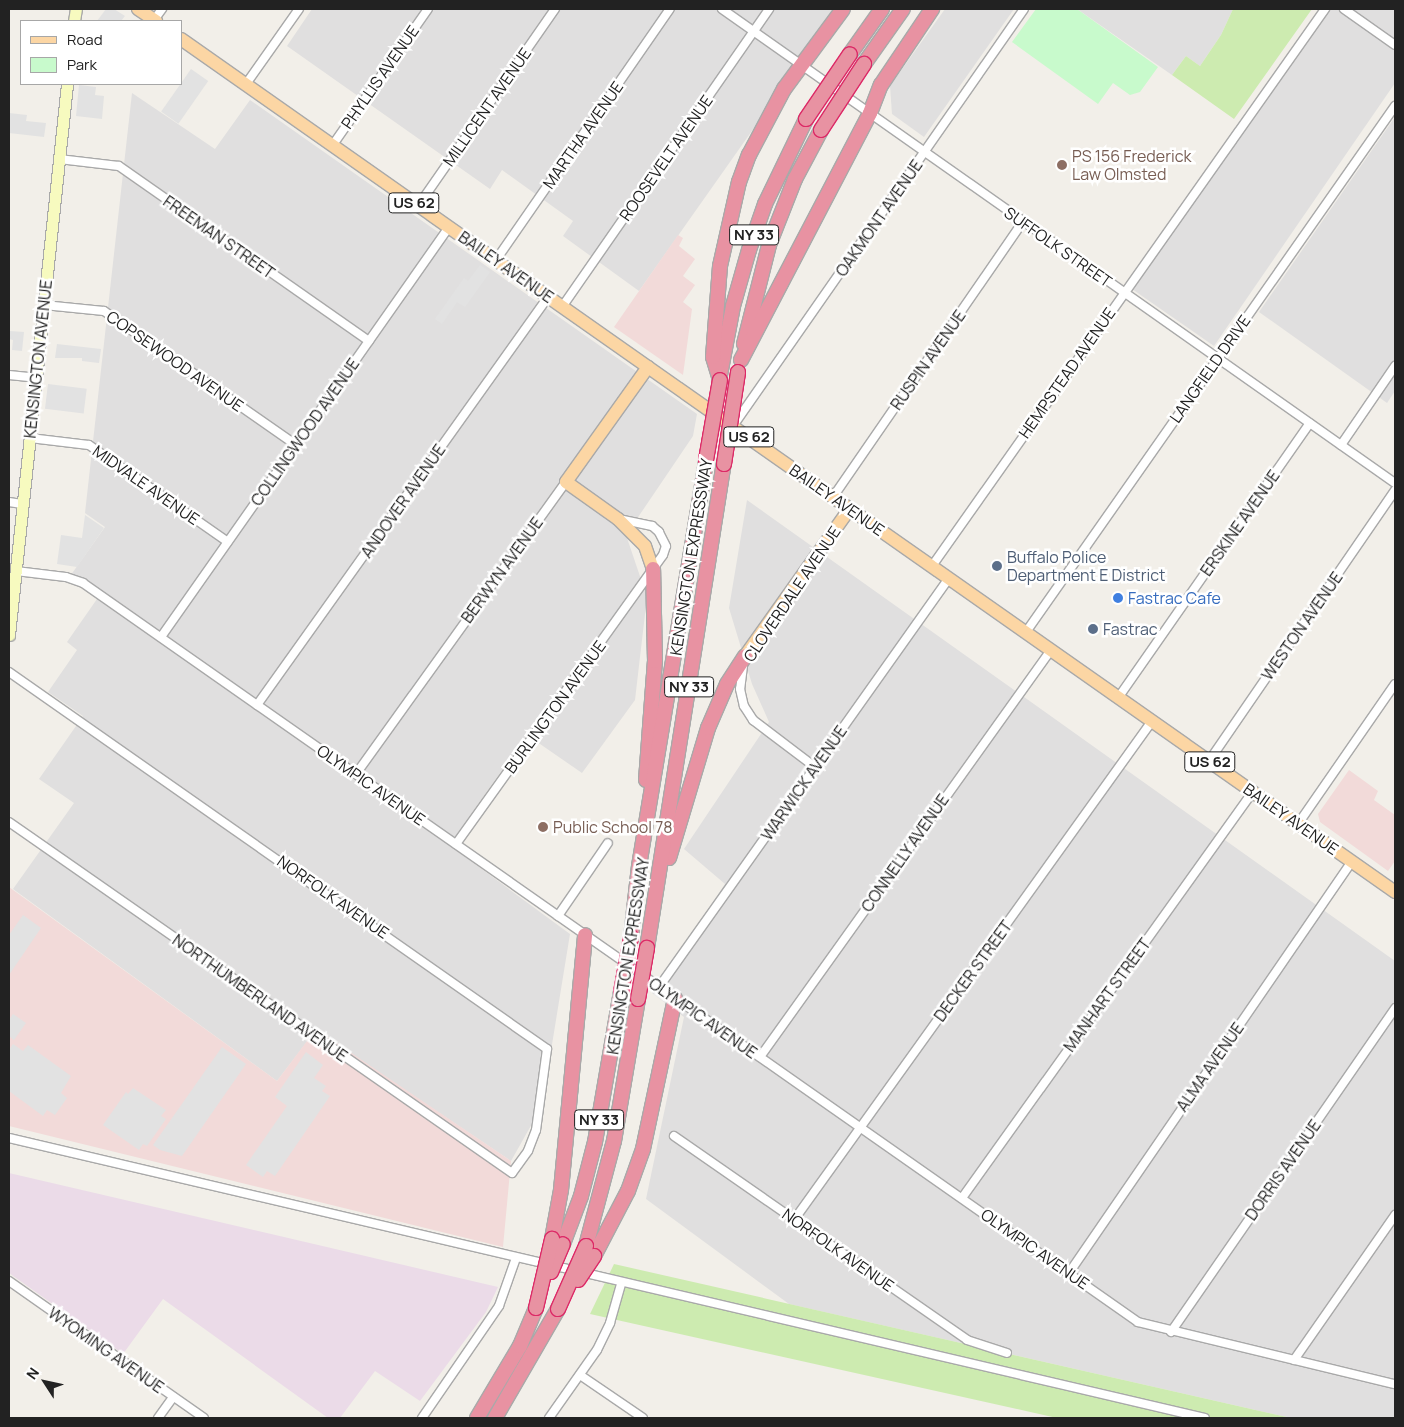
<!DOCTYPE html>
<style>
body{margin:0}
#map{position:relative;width:1404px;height:1427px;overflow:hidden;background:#f2efe9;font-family:Manrope,sans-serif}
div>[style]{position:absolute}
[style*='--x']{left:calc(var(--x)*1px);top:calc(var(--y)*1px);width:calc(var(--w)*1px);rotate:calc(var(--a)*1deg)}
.residential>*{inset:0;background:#e0dfdf}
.commercial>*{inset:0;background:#f2dad9}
.industrial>*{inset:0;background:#ebdbe8}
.grass>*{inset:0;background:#cdebb0}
.park>*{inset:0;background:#c8facc}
.parking>*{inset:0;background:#e2e2e2;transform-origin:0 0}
.roads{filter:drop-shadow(1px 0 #a9a9a9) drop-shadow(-1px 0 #a9a9a9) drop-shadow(0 1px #a9a9a9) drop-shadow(0 -1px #a9a9a9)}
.street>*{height:8px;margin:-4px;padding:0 4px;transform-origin:4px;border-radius:4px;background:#fff}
.secondary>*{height:11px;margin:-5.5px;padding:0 5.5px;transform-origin:5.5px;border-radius:5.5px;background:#f7fabf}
.primary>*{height:12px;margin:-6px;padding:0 6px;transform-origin:6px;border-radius:6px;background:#fcd6a4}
.highway>*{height:14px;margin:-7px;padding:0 7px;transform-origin:7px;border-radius:7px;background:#e892a2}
.bridges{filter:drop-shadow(1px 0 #dc2a67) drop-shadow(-1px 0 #dc2a67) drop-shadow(0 1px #dc2a67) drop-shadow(0 -1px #dc2a67)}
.highway-bridge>*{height:14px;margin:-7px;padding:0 7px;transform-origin:7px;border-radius:7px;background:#e892a2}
.dots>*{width:14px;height:14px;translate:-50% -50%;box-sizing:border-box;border:2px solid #fff;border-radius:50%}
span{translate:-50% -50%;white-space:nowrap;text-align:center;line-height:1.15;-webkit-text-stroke:5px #fff;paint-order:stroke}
.shield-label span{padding:1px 4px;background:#fff;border:1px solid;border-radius:4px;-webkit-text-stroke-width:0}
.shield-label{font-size:15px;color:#222;font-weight:700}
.street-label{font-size:16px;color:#222}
.education-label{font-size:16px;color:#785e54}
.left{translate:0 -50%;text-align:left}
.service-label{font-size:16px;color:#4e5e75}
.shop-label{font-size:16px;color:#366cbe}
.frame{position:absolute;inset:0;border:10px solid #222;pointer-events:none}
.legend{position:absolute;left:20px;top:20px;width:162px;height:65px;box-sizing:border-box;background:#fff;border:1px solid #a7a7a7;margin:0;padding:6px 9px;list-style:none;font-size:15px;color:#222}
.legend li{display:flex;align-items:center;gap:10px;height:25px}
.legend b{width:25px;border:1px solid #a7a7a7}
.north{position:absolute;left:20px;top:1357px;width:50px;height:50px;-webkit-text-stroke:4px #fff;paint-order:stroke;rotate:305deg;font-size:14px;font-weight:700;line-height:20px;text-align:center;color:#222}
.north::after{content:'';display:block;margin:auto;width:18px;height:22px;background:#222;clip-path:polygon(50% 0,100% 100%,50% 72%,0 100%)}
</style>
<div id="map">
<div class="residential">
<div style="clip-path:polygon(312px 9px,838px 9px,639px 291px,563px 236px,573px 221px,502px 170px,490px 189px,287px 46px)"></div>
<div style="clip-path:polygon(945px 9px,1014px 9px,924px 137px,892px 114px,890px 86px)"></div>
<div style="clip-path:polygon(1077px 9px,1233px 9px,1221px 35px,1200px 66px,1186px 56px,1172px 75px)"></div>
<div style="clip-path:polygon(1331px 9px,1395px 9px,1395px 83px,1214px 346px,1132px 289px)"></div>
<div style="clip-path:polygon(132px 93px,215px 149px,250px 100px,697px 414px,693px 436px,626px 535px,647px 597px,635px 700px,582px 773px,527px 735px,449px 845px,570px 934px,542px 1106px,511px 1161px,316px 1030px,277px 1081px,13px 889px,74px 803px,39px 779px,83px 716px,48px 692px,77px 650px,67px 642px,97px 599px,68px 579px,105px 527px,85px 513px)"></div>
<div style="clip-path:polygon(1395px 117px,1395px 391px,1387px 403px,1259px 312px)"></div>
<div style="clip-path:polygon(747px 500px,1395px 961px,1395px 1418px,1291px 1418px,789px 1304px,646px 1199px,684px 1017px,652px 993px,725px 884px,684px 849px,769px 722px,752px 684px,729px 608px)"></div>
</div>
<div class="commercial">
<div style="clip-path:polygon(678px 235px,683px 238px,679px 246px,695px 259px,683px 276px,695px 285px,683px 302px,692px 309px,683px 375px,614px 327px)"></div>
<div style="clip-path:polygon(1349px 770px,1378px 791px,1374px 800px,1395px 815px,1395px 861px,1388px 871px,1320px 822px,1318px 814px)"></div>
<div style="clip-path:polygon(9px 887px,277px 1081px,316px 1029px,511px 1161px,503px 1247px,9px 1126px)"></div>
</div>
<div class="industrial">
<div style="clip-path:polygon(9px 1173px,498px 1287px,486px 1312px,420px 1401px,375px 1371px,340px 1418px,328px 1418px,163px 1299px,123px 1354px,9px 1273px)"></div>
</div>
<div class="grass">
<div style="clip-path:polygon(1233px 9px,1312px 9px,1234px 119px,1172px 75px,1186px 56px,1200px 66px,1221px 35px)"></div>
<div style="clip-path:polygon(614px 1264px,1291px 1418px,1057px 1418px,590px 1314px)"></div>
</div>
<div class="park">
<div style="clip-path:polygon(1036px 9px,1077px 9px,1158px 67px,1140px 92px,1130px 95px,1113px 83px,1098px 104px,1012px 42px)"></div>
</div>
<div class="parking">
<div style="clip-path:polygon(106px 9px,114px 9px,125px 16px,121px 21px,97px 21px)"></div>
<div style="left:191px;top:69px;width:21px;height:52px;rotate:35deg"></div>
<div style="clip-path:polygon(79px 85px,96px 87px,95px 95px,104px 96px,102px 119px,76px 116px)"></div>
<div style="clip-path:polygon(9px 113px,27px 115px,26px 121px,46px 123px,44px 137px,9px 133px)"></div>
<div style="clip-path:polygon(480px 265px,490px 272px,465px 307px,457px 302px,442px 324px,435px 319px,464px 278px,468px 281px)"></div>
<div style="clip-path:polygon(9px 331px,24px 332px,22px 351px,12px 350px,13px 340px,9px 339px)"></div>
<div style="clip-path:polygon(57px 344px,101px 349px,99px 363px,82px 361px,82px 358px,55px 358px)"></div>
<div style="left:48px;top:384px;width:39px;height:25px;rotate:7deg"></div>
<div style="clip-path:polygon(85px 515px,104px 528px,77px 567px,57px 564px,61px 535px,82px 538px)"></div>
<div style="clip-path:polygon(23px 915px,41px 928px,9px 975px,9px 935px)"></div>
<div style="clip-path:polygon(13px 1014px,26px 1023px,14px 1040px,9px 1036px,9px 1020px)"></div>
<div style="clip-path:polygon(13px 1044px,23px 1051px,28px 1045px,71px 1076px,61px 1093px,67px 1098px,55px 1115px,47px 1110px,43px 1116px,9px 1091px,9px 1050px)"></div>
<div style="clip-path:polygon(222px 1047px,246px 1064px,182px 1156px,160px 1150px,153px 1145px)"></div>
<div style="clip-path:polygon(306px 1052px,323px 1065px,314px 1078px,326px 1086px,322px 1091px,330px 1096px,275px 1176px,267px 1171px,263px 1177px,246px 1165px,287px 1106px,275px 1097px)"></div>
<div style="clip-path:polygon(133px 1088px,166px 1110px,161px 1116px,166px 1119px,147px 1146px,143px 1144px,139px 1150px,103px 1125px,126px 1092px,128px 1094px)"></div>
</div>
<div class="roads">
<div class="street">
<div style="--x:722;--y:9;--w:823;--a:35.16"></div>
<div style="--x:1344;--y:9;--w:62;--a:35.2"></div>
<div style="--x:154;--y:20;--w:14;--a:-54"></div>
<div style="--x:246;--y:84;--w:92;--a:-54.8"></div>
<div style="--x:332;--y:146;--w:167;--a:-55"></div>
<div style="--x:59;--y:159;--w:60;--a:6.7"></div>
<div style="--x:119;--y:166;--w:305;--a:35"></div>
<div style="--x:418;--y:206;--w:240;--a:-55.2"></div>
<div style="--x:496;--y:260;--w:305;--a:-55.3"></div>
<div style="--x:44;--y:305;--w:60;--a:5.7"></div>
<div style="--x:104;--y:311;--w:234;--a:34.9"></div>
<div style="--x:562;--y:307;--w:363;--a:-55.2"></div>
<div style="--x:9;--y:375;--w:27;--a:6"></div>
<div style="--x:733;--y:426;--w:508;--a:-55.09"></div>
<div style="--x:30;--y:438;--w:59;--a:6.8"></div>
<div style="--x:89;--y:445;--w:169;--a:34.9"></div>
<div style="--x:1341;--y:445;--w:96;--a:-55.6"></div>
<div style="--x:833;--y:497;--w:334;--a:-55.4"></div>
<div style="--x:9;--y:502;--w:13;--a:9"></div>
<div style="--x:932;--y:566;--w:682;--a:-54.79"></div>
<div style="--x:16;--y:571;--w:50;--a:6.8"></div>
<div style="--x:66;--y:577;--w:18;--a:19"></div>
<div style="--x:83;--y:583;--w:1288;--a:35.01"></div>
<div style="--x:1138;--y:1322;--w:264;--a:13.6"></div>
<div style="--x:1026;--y:632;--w:643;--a:-54.95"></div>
<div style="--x:161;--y:637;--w:501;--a:-54.91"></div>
<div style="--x:743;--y:666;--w:23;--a:97"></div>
<div style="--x:740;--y:689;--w:17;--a:77"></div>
<div style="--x:744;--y:706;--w:17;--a:57"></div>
<div style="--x:753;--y:720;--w:78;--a:37.2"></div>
<div style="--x:9;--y:672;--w:657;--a:35.02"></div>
<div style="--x:547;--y:1049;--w:82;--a:97.7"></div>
<div style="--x:536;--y:1130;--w:22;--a:111"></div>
<div style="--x:528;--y:1151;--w:27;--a:126"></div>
<div style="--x:512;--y:1173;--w:613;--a:-145.09"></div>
<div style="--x:1118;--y:698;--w:335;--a:-55.1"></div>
<div style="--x:257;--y:705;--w:501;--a:-54.5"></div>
<div style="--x:1209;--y:761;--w:329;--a:-55.5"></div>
<div style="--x:356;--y:774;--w:360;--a:-54.3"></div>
<div style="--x:1298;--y:824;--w:170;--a:-55.3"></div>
<div style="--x:456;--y:844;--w:355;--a:-54.4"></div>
<div style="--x:663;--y:555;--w:9;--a:-72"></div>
<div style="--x:666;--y:546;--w:16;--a:-117"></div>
<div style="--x:659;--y:532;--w:9;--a:-139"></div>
<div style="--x:652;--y:526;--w:33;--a:-168"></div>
<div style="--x:558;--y:916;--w:88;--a:-55.6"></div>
<div style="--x:659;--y:987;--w:501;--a:-54.66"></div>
<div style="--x:760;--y:1057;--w:500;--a:-54.44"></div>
<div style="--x:674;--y:1136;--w:357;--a:34.8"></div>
<div style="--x:967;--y:1340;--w:42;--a:18"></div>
<div style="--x:9;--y:1138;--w:1228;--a:13.18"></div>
<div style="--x:962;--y:1198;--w:500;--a:-54.4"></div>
<div style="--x:794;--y:1220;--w:614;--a:-54.34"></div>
<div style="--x:1069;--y:1273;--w:499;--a:-55.5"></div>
<div style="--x:9;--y:1281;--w:238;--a:35.1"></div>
<div style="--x:1171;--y:1332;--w:394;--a:-55.3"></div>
<div style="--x:1294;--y:1360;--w:177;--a:-55.1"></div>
<div style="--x:580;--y:1375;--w:76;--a:34.3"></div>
<div style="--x:158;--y:1418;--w:26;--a:-54"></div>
<div style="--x:422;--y:1418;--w:136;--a:-55.5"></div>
<div style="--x:499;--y:1306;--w:51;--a:-70.5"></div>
<div style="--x:549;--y:1418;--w:83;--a:-54.8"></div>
<div style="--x:597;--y:1350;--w:30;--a:-64"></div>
<div style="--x:610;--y:1323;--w:41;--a:-74.2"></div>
</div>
<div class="secondary">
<div style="--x:74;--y:21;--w:12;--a:-81"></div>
<div style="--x:9;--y:635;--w:554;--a:-83.99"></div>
</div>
<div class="primary">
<div style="--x:138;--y:9;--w:22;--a:34"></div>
<div style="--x:181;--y:39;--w:1484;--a:35.09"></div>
<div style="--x:648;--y:367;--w:141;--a:125.5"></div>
<div style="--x:566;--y:482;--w:64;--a:35.4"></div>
<div style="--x:618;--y:519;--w:38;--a:45"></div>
<div style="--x:645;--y:546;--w:24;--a:71"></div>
<div style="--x:745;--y:656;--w:181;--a:-54.6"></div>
</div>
<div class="highway">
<div style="--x:850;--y:54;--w:55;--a:-54.6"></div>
<div style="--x:864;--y:64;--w:67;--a:-54.7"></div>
<div style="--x:744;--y:344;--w:102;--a:-75.8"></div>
<div style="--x:769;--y:245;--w:71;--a:-68.5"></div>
<div style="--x:795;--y:179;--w:55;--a:-62"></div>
<div style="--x:741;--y:360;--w:279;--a:-62.4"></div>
<div style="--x:870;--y:113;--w:30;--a:-69"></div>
<div style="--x:881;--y:85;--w:92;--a:-56.1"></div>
<div style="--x:720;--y:375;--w:70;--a:-79.3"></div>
<div style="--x:733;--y:306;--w:58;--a:-74.1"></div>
<div style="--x:749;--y:250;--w:49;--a:-70.8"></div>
<div style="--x:765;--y:204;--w:94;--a:-64.2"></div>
<div style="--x:720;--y:380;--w:24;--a:-107"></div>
<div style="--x:713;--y:357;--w:91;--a:-85.6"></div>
<div style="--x:720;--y:266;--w:86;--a:-77.3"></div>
<div style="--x:739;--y:182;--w:29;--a:-70"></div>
<div style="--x:749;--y:155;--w:75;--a:-62.1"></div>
<div style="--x:784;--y:89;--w:99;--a:-53.6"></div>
<div style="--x:646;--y:780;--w:119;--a:-85.7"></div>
<div style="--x:655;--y:661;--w:92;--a:-91.2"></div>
<div style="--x:669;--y:858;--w:136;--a:-73.3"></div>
<div style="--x:708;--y:728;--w:48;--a:-66.6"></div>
<div style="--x:727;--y:684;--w:33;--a:-57"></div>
<div style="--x:631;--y:937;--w:71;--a:-83.6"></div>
<div style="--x:639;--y:866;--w:411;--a:-80.6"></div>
<div style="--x:647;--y:948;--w:490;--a:-81"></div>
<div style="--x:552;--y:1239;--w:50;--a:-79.6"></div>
<div style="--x:561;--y:1190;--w:256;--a:-84.6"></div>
<div style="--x:563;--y:1244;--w:51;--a:-69.4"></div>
<div style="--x:581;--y:1196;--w:56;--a:-75.5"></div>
<div style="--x:595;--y:1142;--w:152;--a:-80.2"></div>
<div style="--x:586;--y:1246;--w:109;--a:-75.1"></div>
<div style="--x:614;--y:1141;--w:144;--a:-80.4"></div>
<div style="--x:594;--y:1256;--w:73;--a:-62.4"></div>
<div style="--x:628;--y:1191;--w:45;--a:-70.3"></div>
<div style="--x:643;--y:1149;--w:154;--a:-78"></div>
<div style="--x:477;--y:1418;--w:84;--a:-59.2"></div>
<div style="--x:520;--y:1346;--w:41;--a:-67.2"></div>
<div style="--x:495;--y:1418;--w:126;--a:-60"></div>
</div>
</div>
<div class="bridges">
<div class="highway-bridge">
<div style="--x:806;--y:119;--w:78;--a:-55.9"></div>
<div style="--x:821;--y:130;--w:79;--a:-56.9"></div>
<div style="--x:706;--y:460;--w:81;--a:-80.1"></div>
<div style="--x:724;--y:464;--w:93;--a:-81.3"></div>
<div style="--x:621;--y:992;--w:56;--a:-79.7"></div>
<div style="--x:638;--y:999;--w:52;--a:-80"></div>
<div style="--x:551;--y:1272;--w:30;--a:-67"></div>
<div style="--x:578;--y:1280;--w:29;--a:-56"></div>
<div style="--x:536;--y:1308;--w:71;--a:-76.9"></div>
<div style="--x:558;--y:1309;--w:69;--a:-66"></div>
</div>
</div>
<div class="dots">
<div style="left:1062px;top:165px;background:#8d6e63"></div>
<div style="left:997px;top:566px;background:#5c6f8a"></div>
<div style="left:1118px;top:598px;background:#3f7fe0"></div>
<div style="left:1093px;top:629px;background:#5c6f8a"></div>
<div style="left:543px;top:827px;background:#8d6e63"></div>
</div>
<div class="shield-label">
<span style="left:414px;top:203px">US 62</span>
<span style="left:754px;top:235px">NY 33</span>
<span style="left:749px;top:437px">US 62</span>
<span style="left:689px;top:687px">NY 33</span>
<span style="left:1210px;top:762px">US 62</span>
<span style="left:599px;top:1120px">NY 33</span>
</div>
<div class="street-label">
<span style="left:380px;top:77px;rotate:-55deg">PHYLLIS AVENUE</span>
<span style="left:487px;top:107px;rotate:-55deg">MILLICENT AVENUE</span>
<span style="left:583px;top:135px;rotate:-55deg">MARTHA AVENUE</span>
<span style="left:666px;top:158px;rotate:-55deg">ROOSEVELT AVENUE</span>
<span style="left:879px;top:218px;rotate:-55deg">OAKMONT AVENUE</span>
<span style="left:219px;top:237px;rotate:35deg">FREEMAN STREET</span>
<span style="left:1058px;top:247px;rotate:35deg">SUFFOLK STREET</span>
<span style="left:506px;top:267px;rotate:35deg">BAILEY AVENUE</span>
<span style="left:38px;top:359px;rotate:-84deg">KENSINGTON AVENUE</span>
<span style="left:928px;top:360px;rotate:-55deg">RUSPIN AVENUE</span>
<span style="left:175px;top:361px;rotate:35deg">COPSEWOOD AVENUE</span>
<span style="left:1210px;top:369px;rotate:-55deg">LANGFIELD DRIVE</span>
<span style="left:1067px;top:373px;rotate:-55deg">HEMPSTEAD AVENUE</span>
<span style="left:305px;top:432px;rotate:-55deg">COLLINGWOOD AVENUE</span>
<span style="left:146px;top:485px;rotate:35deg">MIDVALE AVENUE</span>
<span style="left:837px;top:500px;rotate:35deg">BAILEY AVENUE</span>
<span style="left:403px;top:501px;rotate:-55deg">ANDOVER AVENUE</span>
<span style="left:1240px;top:523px;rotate:-55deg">ERSKINE AVENUE</span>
<span style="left:691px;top:557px;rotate:-81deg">KENSINGTON EXPRESSWAY</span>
<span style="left:502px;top:570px;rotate:-54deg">BERWYN AVENUE</span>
<span style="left:792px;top:594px;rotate:-56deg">CLOVERDALE AVENUE</span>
<span style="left:1302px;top:626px;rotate:-55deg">WESTON AVENUE</span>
<span style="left:555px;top:707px;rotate:-54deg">BURLINGTON AVENUE</span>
<span style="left:804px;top:783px;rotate:-55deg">WARWICK AVENUE</span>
<span style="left:371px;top:785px;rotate:35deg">OLYMPIC AVENUE</span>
<span style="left:1291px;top:819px;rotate:35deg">BAILEY AVENUE</span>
<span style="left:905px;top:853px;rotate:-55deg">CONNELLY AVENUE</span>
<span style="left:333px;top:897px;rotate:35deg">NORFOLK AVENUE</span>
<span style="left:628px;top:956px;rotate:-81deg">KENSINGTON EXPRESSWAY</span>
<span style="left:973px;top:971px;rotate:-54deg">DECKER STREET</span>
<span style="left:1107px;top:995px;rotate:-54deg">MANHART STREET</span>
<span style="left:260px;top:998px;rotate:35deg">NORTHUMBERLAND AVENUE</span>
<span style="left:703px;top:1018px;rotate:35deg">OLYMPIC AVENUE</span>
<span style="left:1210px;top:1067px;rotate:-55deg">ALMA AVENUE</span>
<span style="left:1283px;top:1170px;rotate:-55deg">DORRIS AVENUE</span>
<span style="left:1035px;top:1249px;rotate:35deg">OLYMPIC AVENUE</span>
<span style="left:838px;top:1250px;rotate:35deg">NORFOLK AVENUE</span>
<span style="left:106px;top:1350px;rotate:35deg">WYOMING AVENUE</span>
</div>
<div class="education-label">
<span class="left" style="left:1072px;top:165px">PS 156 Frederick<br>Law Olmsted</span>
<span class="left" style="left:553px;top:827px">Public School 78</span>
</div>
<div class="service-label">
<span class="left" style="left:1007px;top:566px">Buffalo Police<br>Department E District</span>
<span class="left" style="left:1103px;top:629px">Fastrac</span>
</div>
<div class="shop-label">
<span class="left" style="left:1128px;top:598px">Fastrac Cafe</span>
</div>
<div class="frame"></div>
<ul class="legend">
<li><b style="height:6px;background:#fcd6a4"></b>Road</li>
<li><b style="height:14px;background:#c8facc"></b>Park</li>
</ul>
<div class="north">N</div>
</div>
